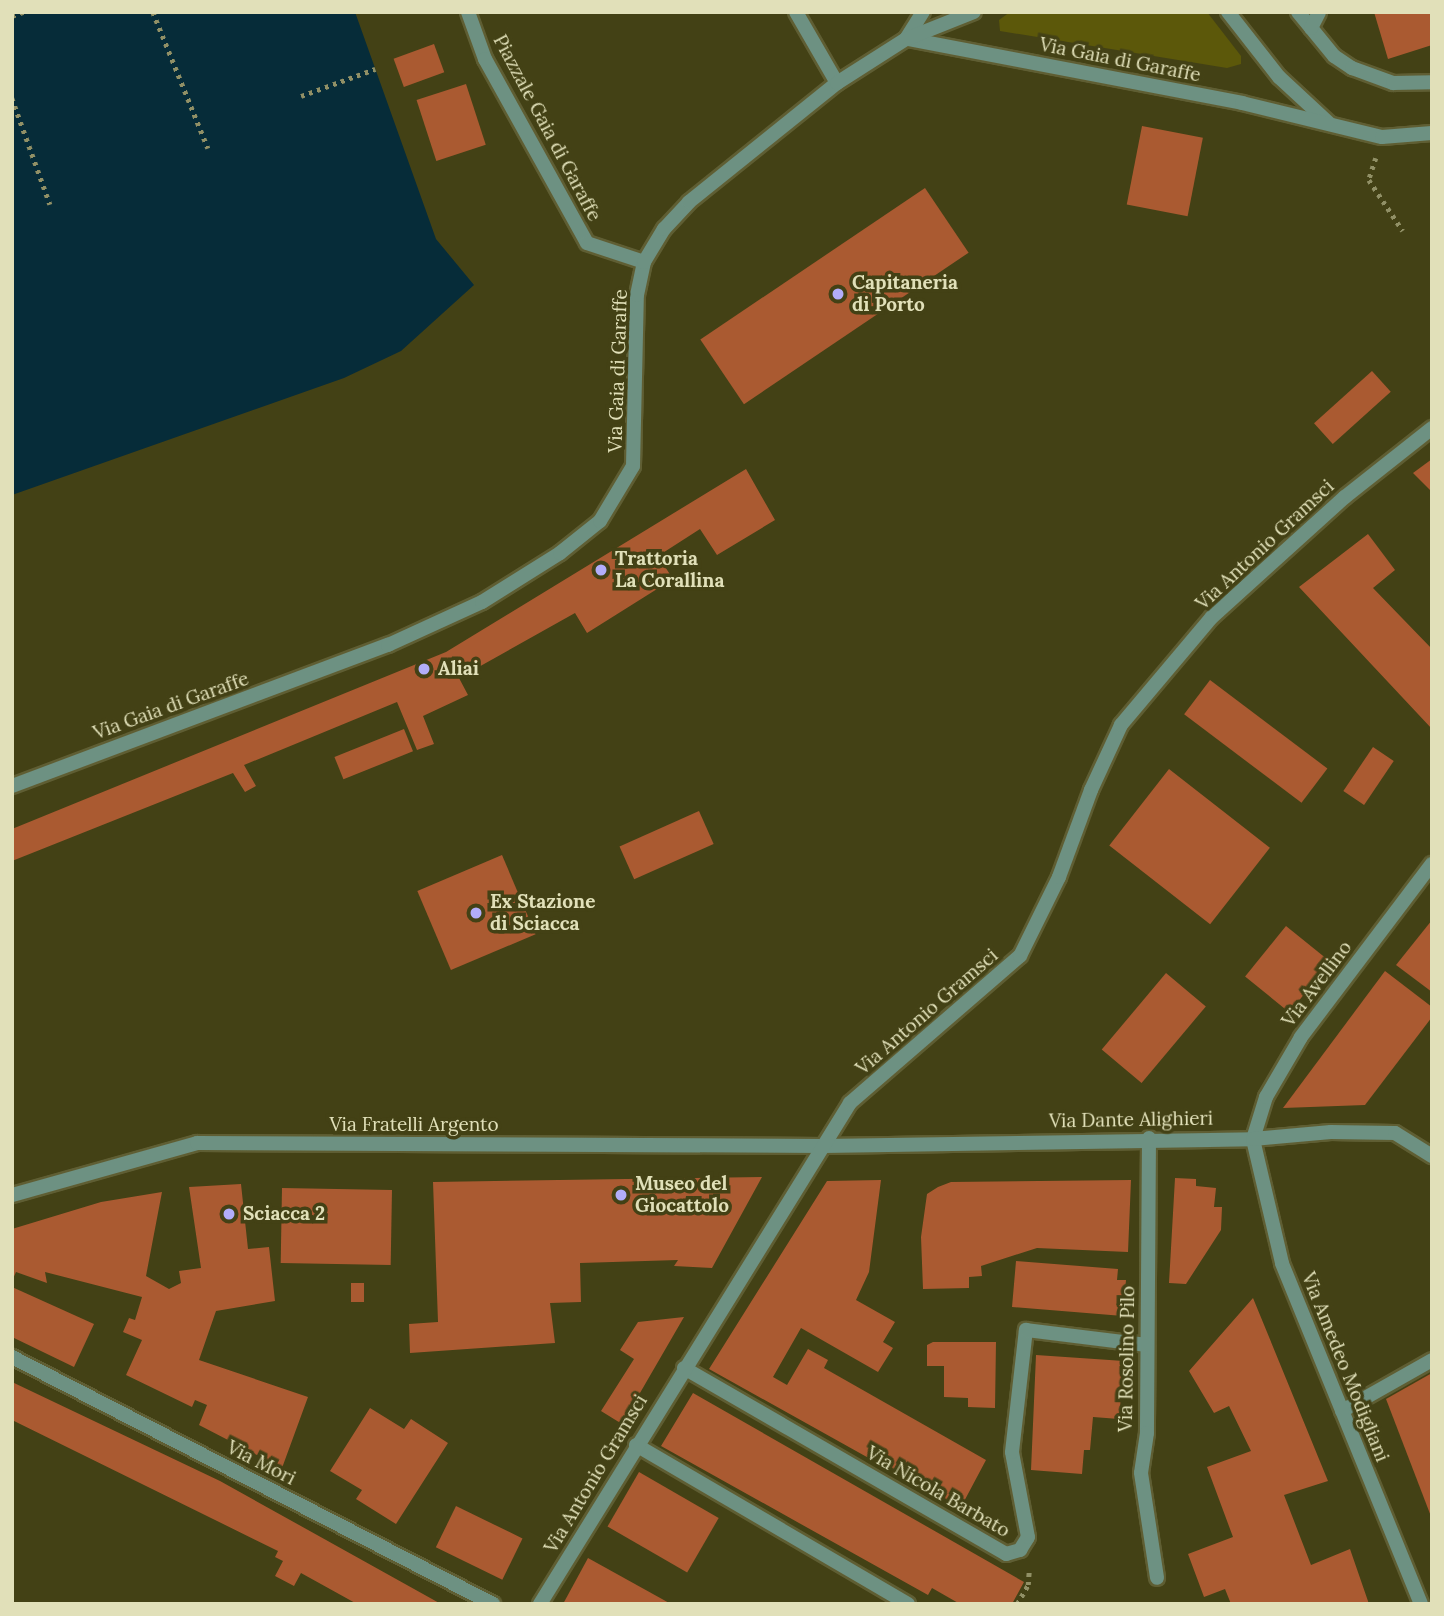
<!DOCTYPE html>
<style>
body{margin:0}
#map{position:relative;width:1444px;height:1616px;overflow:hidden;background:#434115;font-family:Lora,serif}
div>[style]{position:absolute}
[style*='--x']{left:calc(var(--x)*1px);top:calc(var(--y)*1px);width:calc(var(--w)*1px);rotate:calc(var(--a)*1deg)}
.green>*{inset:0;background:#5c580a}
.water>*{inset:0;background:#062c39}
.building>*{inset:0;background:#aa5a31;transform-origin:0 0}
.path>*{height:4.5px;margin-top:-2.25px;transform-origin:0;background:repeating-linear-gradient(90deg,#919066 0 3.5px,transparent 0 8.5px)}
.roads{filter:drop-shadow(2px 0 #5f5e33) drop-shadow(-2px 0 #5f5e33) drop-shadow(0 2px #5f5e33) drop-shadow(0 -2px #5f5e33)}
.service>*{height:14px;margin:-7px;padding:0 7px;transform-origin:7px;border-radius:7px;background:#6d9182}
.minor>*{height:14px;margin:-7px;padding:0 7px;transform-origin:7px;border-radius:7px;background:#6d9182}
.tertiary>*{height:14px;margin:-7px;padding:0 7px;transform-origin:7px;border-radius:7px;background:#6d9182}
.dots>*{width:19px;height:19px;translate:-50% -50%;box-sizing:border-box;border:4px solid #434115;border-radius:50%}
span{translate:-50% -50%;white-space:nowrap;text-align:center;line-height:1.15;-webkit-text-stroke:7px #434115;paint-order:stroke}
.street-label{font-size:19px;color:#e1e0b9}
.poi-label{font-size:19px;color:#e1e0b9;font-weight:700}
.left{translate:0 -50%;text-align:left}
.frame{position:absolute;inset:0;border:14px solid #e1e0b9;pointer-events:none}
</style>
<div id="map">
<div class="green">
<div style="clip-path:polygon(1010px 12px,1207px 12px,1241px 56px,1241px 64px,1227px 68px,1000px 31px,999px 20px)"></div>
</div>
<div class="water">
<div style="clip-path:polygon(12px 12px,355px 12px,436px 239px,474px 285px,401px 351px,344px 378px,12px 495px)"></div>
</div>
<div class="building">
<div style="clip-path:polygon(1374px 12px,1432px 12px,1432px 45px,1388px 59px)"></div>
<div style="left:434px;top:44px;width:30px;height:43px;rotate:70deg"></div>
<div style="left:466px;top:84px;width:64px;height:52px;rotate:72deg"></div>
<div style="left:1142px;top:126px;width:62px;height:80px;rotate:11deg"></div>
<div style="left:925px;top:188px;width:78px;height:271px;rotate:56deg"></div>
<div style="left:1372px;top:371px;width:28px;height:78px;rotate:48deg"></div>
<div style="clip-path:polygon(1432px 459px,1432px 492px,1413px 473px)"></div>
<div style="clip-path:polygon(746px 469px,775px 520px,717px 555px,700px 529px,658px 556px,673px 579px,587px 633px,575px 613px,459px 678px,468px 695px,423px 716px,434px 744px,417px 750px,397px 702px,244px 765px,256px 786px,245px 792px,233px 773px,12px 861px,12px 829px,446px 652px)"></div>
<div style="clip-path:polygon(1368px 534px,1395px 570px,1373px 588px,1432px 649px,1432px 729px,1299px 587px)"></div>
<div style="left:1210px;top:680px;width:147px;height:43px;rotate:37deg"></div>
<div style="left:404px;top:729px;width:24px;height:75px;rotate:68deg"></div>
<div style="left:1373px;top:747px;width:25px;height:53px;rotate:34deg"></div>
<div style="left:1169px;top:769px;width:128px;height:97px;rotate:38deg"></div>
<div style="left:699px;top:811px;width:36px;height:87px;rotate:66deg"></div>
<div style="left:502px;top:855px;width:86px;height:92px;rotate:67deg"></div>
<div style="clip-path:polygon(1432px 920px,1432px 992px,1396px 965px)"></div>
<div style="left:1286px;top:926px;width:57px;height:65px;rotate:39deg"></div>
<div style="clip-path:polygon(1385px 971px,1432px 1007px,1432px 1017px,1365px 1105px,1283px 1108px)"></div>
<div style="left:1166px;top:973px;width:52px;height:100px;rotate:40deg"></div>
<div style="clip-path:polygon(762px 1177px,712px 1268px,674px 1266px,678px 1260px,580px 1263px,581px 1302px,550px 1303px,555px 1343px,410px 1353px,409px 1324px,438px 1322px,433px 1182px)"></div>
<div style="clip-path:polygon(1175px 1178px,1196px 1179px,1196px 1186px,1216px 1188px,1214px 1207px,1222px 1207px,1221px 1230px,1186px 1284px,1169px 1283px)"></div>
<div style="clip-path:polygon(881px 1180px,869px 1272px,856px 1300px,895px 1322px,883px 1342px,893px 1348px,878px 1372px,801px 1328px,773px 1377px,787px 1385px,808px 1349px,828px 1360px,824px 1368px,986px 1460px,960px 1509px,709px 1369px,827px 1181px)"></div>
<div style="clip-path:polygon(1131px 1180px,1128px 1252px,1037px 1248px,981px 1266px,982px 1276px,969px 1277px,969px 1288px,923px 1289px,921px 1237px,927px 1194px,938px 1187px,951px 1182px)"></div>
<div style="clip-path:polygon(241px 1184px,248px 1249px,269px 1247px,275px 1301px,216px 1311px,199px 1360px,308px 1397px,282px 1468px,199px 1425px,207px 1405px,195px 1400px,192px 1407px,126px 1375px,142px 1340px,123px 1332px,129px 1318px,135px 1320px,142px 1297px,45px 1272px,47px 1283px,16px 1272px,12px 1281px,12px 1229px,101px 1202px,162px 1192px,146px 1276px,169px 1289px,181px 1283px,179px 1271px,201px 1268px,189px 1187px)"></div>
<div style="left:282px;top:1188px;width:110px;height:75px;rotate:1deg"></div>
<div style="clip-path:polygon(1016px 1261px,1118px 1269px,1117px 1280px,1126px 1280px,1123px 1316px,1012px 1307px)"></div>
<div style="left:351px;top:1283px;width:13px;height:19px"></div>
<div style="clip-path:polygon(12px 1287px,94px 1324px,74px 1367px,12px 1337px)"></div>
<div style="clip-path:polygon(1253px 1298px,1328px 1481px,1284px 1495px,1311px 1565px,1350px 1549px,1369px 1604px,1231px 1604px,1225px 1589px,1204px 1597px,1188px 1554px,1233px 1537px,1207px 1467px,1251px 1451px,1229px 1406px,1214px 1413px,1189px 1371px)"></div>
<div style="clip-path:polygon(684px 1317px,622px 1424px,601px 1411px,634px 1359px,620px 1350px,638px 1322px)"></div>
<div style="clip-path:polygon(933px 1342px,996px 1342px,995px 1408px,968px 1407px,968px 1398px,944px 1397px,944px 1366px,927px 1366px,927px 1345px)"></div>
<div style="clip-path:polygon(1036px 1355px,1124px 1361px,1119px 1419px,1093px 1417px,1090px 1450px,1084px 1450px,1082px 1474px,1031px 1470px)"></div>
<div style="clip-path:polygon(1432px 1373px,1432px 1519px,1386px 1399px)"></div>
<div style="clip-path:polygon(12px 1382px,220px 1481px,441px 1604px,357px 1604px,301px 1573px,294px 1586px,275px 1576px,283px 1561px,275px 1557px,278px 1551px,12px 1420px)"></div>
<div style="clip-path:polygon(693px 1393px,1024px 1582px,1012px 1604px,960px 1604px,932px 1588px,928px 1595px,661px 1446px)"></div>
<div style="clip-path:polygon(370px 1408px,404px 1429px,411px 1419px,448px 1443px,396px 1524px,356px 1499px,362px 1490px,330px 1471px)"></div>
<div style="left:639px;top:1472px;width:92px;height:63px;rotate:30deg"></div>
<div style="left:456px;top:1506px;width:74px;height:46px;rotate:26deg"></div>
<div style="clip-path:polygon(588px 1558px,671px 1604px,563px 1604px)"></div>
</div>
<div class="path">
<div style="--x:153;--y:12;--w:147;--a:68"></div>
<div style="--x:12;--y:16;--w:12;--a:-20"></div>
<div style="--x:301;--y:96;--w:79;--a:-20"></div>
<div style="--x:12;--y:98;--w:113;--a:70.3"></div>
<div style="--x:1376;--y:158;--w:23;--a:108"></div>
<div style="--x:1369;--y:180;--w:61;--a:56.3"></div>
<div style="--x:1017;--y:1604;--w:22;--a:-60"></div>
<div style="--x:1028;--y:1585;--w:16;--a:-86"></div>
</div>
<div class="roads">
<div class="service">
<div style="--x:468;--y:12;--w:50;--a:70.1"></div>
<div style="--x:485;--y:59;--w:210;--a:61"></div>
<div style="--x:587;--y:243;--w:60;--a:18.4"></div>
<div style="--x:796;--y:12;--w:82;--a:60"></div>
<div style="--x:1298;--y:12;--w:57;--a:50.7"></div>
<div style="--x:1334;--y:56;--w:22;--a:34"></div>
<div style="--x:1352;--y:68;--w:44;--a:20.1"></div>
<div style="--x:1393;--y:83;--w:39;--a:-1"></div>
<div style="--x:1311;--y:28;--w:18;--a:-63"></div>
<div style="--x:1342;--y:1411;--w:103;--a:-29.5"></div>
</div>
<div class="minor">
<div style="--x:1228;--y:12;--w:83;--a:51.9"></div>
<div style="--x:1279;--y:77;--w:69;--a:42.7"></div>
<div style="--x:906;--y:39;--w:32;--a:-58"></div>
<div style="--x:908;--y:39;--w:340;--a:10.8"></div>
<div style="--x:1242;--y:103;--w:144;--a:13.7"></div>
<div style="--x:1382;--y:137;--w:50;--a:-4.6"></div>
<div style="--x:12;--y:786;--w:402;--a:-20.6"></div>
<div style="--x:388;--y:645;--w:103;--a:-24.6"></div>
<div style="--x:482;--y:602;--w:92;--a:-32.1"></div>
<div style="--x:560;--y:553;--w:51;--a:-38.7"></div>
<div style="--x:600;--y:521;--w:64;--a:-59"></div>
<div style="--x:633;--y:466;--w:171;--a:-88.7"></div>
<div style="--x:637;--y:295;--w:34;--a:-78"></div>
<div style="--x:644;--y:262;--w:39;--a:-59"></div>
<div style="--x:664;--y:229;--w:37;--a:-47"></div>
<div style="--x:689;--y:202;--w:190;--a:-38.8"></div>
<div style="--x:837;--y:83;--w:82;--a:-32.5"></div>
<div style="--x:906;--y:39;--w:73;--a:-21.7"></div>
<div style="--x:1149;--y:1138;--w:295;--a:90.4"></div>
<div style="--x:1147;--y:1433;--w:40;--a:98.5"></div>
<div style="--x:1141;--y:1473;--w:106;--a:81.3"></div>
<div style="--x:12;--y:1195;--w:192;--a:-15.7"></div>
<div style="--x:197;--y:1143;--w:627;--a:0.27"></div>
<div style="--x:824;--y:1146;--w:429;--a:-0.9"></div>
<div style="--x:1253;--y:1139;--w:44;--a:-72.8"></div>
<div style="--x:1266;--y:1097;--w:69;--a:-59.7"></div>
<div style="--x:1301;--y:1037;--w:217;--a:-52.9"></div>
<div style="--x:12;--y:1357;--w:541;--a:27.18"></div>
<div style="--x:684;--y:1368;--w:372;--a:30"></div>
<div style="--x:1006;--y:1554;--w:15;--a:-16"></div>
<div style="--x:1020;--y:1550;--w:15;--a:-58"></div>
<div style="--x:1028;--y:1537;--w:86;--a:-100.7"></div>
<div style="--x:1012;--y:1452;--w:123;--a:-83.5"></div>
<div style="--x:1026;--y:1330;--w:121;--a:7.1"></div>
<div style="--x:636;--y:1445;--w:315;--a:30.3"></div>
<div style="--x:540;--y:1604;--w:589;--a:-58.25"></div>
<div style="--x:850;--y:1103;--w:225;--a:-40.9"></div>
<div style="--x:1020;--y:956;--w:88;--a:-63.7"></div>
<div style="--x:1059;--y:877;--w:93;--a:-69.8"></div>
<div style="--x:1091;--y:790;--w:72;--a:-65.2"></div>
<div style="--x:1121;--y:725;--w:141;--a:-49.9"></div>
<div style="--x:1212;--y:617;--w:179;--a:-42.1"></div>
<div style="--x:1345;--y:497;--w:111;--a:-38.4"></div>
</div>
<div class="tertiary">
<div style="--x:1421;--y:1604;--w:368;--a:-112.2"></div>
<div style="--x:1282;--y:1263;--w:127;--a:-103.2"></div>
<div style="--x:1253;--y:1139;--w:78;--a:-5.1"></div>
<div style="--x:1331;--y:1132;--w:64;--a:0.9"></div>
<div style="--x:1395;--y:1133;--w:44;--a:31.9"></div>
</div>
</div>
<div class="dots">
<div style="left:838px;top:294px;background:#b2adf9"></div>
<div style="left:601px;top:570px;background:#b2adf9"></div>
<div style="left:424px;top:669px;background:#b2adf9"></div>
<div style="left:476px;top:913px;background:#b2adf9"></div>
<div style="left:621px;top:1195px;background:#b2adf9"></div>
<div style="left:229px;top:1214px;background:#b2adf9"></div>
</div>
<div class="street-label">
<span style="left:1120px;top:60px;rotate:11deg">Via Gaia di Garaffe</span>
<span style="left:547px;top:128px;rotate:62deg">Piazzale Gaia di Garaffe</span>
<span style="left:618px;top:371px;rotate:-88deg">Via Gaia di Garaffe</span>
<span style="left:1265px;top:545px;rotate:-43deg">Via Antonio Gramsci</span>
<span style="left:171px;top:706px;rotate:-20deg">Via Gaia di Garaffe</span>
<span style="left:1317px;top:984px;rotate:-53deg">Via Avellino</span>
<span style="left:927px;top:1012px;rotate:-41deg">Via Antonio Gramsci</span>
<span style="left:1131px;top:1120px;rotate:-1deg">Via Dante Alighieri</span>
<span style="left:414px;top:1125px">Via Fratelli Argento</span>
<span style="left:1127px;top:1359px;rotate:-89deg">Via Rosolino Pilo</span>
<span style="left:1345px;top:1367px;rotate:68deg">Via Amedeo Modigliani</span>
<span style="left:261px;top:1463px;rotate:27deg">Via Mori</span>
<span style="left:596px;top:1474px;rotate:-59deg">Via Antonio Gramsci</span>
<span style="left:938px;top:1492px;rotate:30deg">Via Nicola Barbato</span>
</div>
<div class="poi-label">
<span class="left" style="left:852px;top:294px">Capitaneria<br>di Porto</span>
<span class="left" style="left:615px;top:570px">Trattoria<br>La Corallina</span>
<span class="left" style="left:438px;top:669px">Aliai</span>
<span class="left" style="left:490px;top:913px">Ex Stazione<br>di Sciacca</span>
<span class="left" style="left:635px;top:1195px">Museo del<br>Giocattolo</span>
<span class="left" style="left:243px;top:1214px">Sciacca 2</span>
</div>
<div class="frame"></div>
</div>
